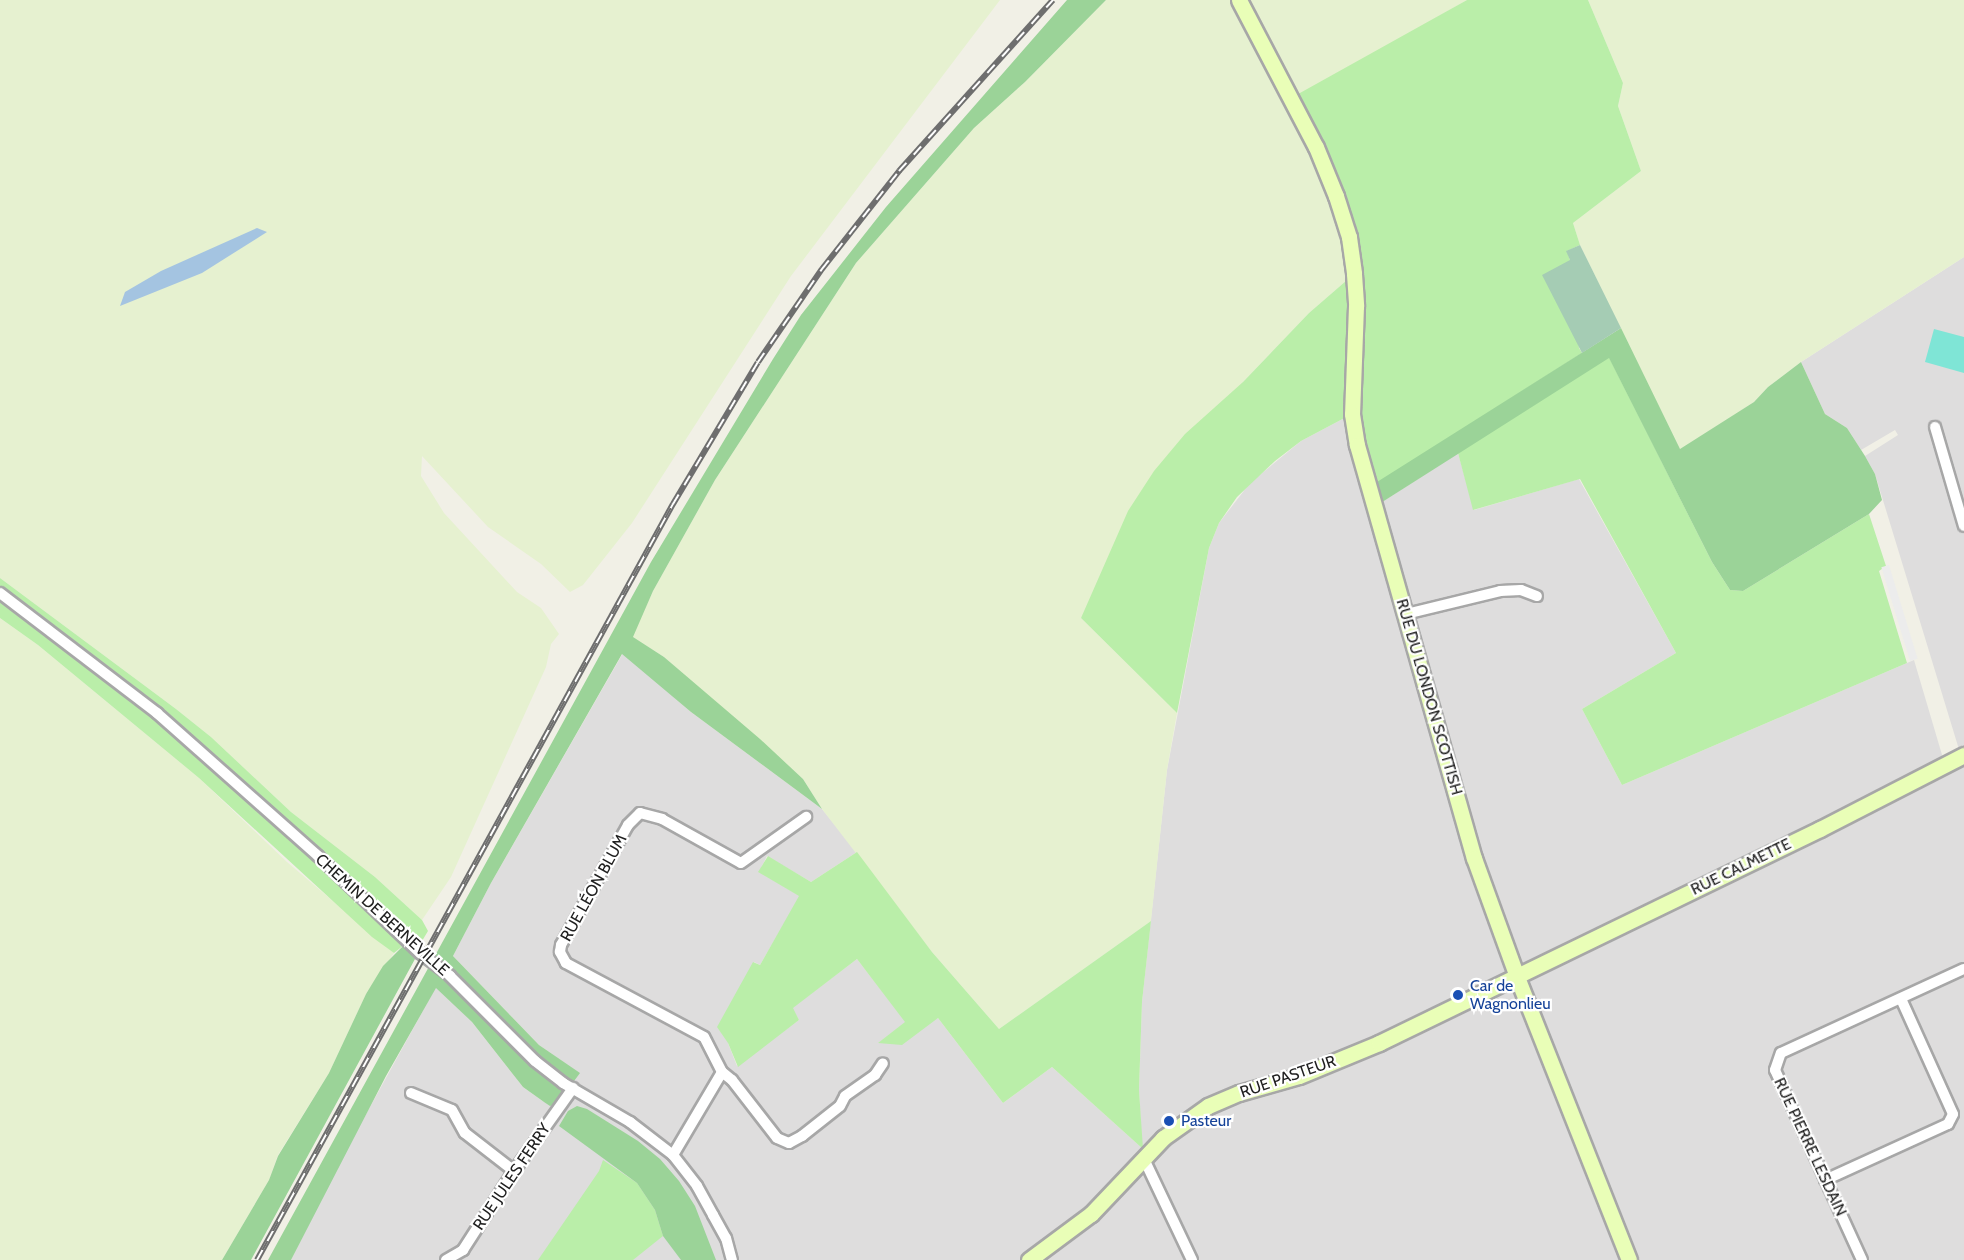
<!DOCTYPE html>
<meta charset="utf-8">
<style>
body{margin:0}
#map{position:relative;width:1964px;height:1260px;overflow:hidden;background:#f1f0e6;font-family:Cabin,sans-serif}
div>[style]{position:absolute}
[style*='--x']{left:calc(var(--x)*1px);top:calc(var(--y)*1px);width:calc(var(--w)*1px);rotate:calc(var(--a)*1deg)}
.residential>*{inset:0;background:#dedddd}
.farmland>*{inset:0;background:#e6f1d0}
.grass>*{inset:0;background:#baeea9}
.forest>*{inset:0;background:#9bd398}
.cemetery>*{inset:0;background:#a5ccb4}
.pitch>*{inset:0;background:#7fe5d6}
.parking>*{inset:0;background:#ececec;transform-origin:0 0}
.water>*{inset:0;background:#a4c4e1}
.roads{filter:drop-shadow(2px 0 #a7a7a7) drop-shadow(-2px 0 #a7a7a7) drop-shadow(0 2px #a7a7a7) drop-shadow(0 -2px #a7a7a7)}
.street>*{height:10px;margin:-5px;padding:0 5px;transform-origin:5px;border-radius:5px;background:#fff}
.secondary>*{height:15px;margin:-7.5px;padding:0 7.5px;transform-origin:7.5px;border-radius:7.5px;background:#e9feb7}
.rail>*{height:6px;margin-top:-3px;transform-origin:0;background:repeating-linear-gradient(90deg,#fff 0 11px,#6e6e6e 0 22px);box-sizing:border-box;border-block:2px solid #6e6e6e}
.dots>*{width:16px;height:16px;translate:-50% -50%;box-sizing:border-box;border:3px solid #fff;border-radius:50%}
span{translate:-50% -50%;white-space:nowrap;text-align:center;line-height:1.15;-webkit-text-stroke:4.5px #fff;paint-order:stroke}
.street-label{font-size:16px;color:#202020}
.transit-label{font-size:16px;color:#164399}
.left{translate:0 -50%;text-align:left}
</style>
<div id="map">
<div class="residential">
<div style="clip-path:polygon(1964px 257px,1964px 1260px,291px 1260px,337px 1167px,436px 987px,472px 1022px,523px 1087px,544px 1102px,579px 1073px,539px 1045px,453px 956px,491px 883px,623px 653px,691px 712px,822px 809px,857px 852px,811px 882px,767px 856px,759px 872px,800px 896px,760px 965px,754px 962px,728px 1043px,737px 1066px,799px 1020px,792px 1008px,857px 959px,906px 1022px,879px 1043px,938px 1018px,1003px 1103px,1052px 1067px,1142px 1148px,1139px 1090px,1142px 1002px,1167px 770px,1209px 548px,1219px 523px,1250px 483px,1301px 441px,1352px 414px,1376px 506px,1458px 453px,1474px 510px,1579px 479px,1676px 653px,1582px 709px,1622px 785px,1914px 660px,1945px 765px,1961px 756px,1875px 474px,1865px 456px,1898px 435px,1895px 430px,1861px 450px,1847px 428px,1825px 414px,1801px 362px)"></div>
</div>
<div class="farmland">
<div style="clip-path:polygon(0 0,1000px 0,791px 276px,632px 523px,583px 585px,570px 592px,541px 564px,488px 527px,422px 456px,421px 476px,444px 513px,517px 592px,541px 608px,559px 634px,551px 644px,546px 667px,451px 877px,422px 920px,375px 877px,291px 812px,211px 737px,176px 709px,0 578px)"></div>
<div style="clip-path:polygon(1106px 0,1467px 0,1434px 19px,1316px 147px,1354px 274px,1309px 313px,1243px 382px,1081px 618px,1177px 713px,1167px 770px,1151px 921px,999px 1029px,932px 952px,822px 809px,803px 779px,664px 657px,632px 637px,653px 591px,715px 480px,856px 263px,974px 128px,1025px 82px)"></div>
<div style="clip-path:polygon(1588px 0,1964px 0,1964px 257px,1801px 362px,1768px 387px,1754px 402px,1680px 450px,1580px 245px,1573px 223px,1641px 171px,1618px 106px,1623px 83px)"></div>
<div style="clip-path:polygon(0 618px,38px 645px,199px 778px,287px 862px,394px 953px,366px 994px,329px 1073px,278px 1155px,269px 1180px,222px 1260px,0 1260px)"></div>
</div>
<div class="grass">
<div style="clip-path:polygon(1467px 0,1588px 0,1623px 83px,1618px 106px,1641px 171px,1573px 223px,1580px 245px,1567px 251px,1570px 260px,1579px 348px,1582px 353px,1370px 488px,1352px 414px,1301px 441px,1275px 461px,1237px 497px,1219px 523px,1209px 548px,1177px 713px,1081px 618px,1128px 511px,1154px 471px,1185px 434px,1243px 382px,1309px 313px,1354px 274px,1349px 237px,1291px 98px)"></div>
<div style="clip-path:polygon(1609px 357px,1712px 562px,1730px 590px,1743px 591px,1869px 514px,1886px 566px,1879px 571px,1907px 663px,1622px 785px,1582px 709px,1676px 653px,1580px 479px,1473px 510px,1458px 453px)"></div>
<div style="clip-path:polygon(0 578px,176px 709px,211px 737px,291px 812px,375px 877px,422px 920px,428px 931px,413px 956px,404px 945px,394px 953px,372px 937px,199px 778px,38px 645px,0 618px)"></div>
<div style="clip-path:polygon(857px 852px,932px 952px,999px 1029px,1151px 921px,1142px 1002px,1139px 1090px,1143px 1149px,1052px 1067px,1003px 1103px,938px 1018px,902px 1045px,878px 1043px,905px 1022px,857px 959px,793px 1008px,799px 1020px,738px 1067px,728px 1043px,717px 1027px,753px 962px,760px 965px,799px 896px,758px 872px,768px 856px,811px 882px)"></div>
<div style="clip-path:polygon(603px 1160px,637px 1183px,655px 1210px,663px 1236px,633px 1260px,538px 1260px,599px 1171px)"></div>
</div>
<div class="forest">
<div style="clip-path:polygon(1067px 0,1106px 0,1025px 82px,974px 128px,856px 263px,715px 480px,653px 591px,633px 637px,664px 657px,760px 739px,803px 779px,822px 809px,691px 712px,622px 654px,491px 883px,453px 956px,539px 1045px,580px 1073px,557px 1104px,550px 1106px,544px 1102px,523px 1087px,472px 1022px,436px 988px,386px 1076px,291px 1260px,268px 1260px,651px 562px,773px 359px,801px 315px,886px 207px)"></div>
<div style="clip-path:polygon(1621px 328px,1680px 449px,1754px 402px,1768px 387px,1801px 362px,1825px 414px,1847px 428px,1865px 456px,1875px 474px,1882px 500px,1869px 514px,1743px 591px,1730px 590px,1712px 562px,1609px 358px,1376px 506px,1370px 488px,1377px 482px)"></div>
<div style="clip-path:polygon(404px 945px,415px 959px,251px 1260px,222px 1260px,269px 1180px,278px 1156px,329px 1073px,366px 994px,383px 966px)"></div>
<div style="clip-path:polygon(577px 1106px,587px 1109px,638px 1141px,660px 1159px,679px 1181px,695px 1206px,716px 1260px,681px 1260px,663px 1236px,655px 1210px,637px 1183px,559px 1126px,568px 1111px)"></div>
</div>
<div class="cemetery">
<div style="clip-path:polygon(1580px 245px,1621px 328px,1582px 353px,1542px 275px,1570px 260px,1566px 251px)"></div>
</div>
<div class="pitch">
<div style="clip-path:polygon(1934px 329px,1964px 337px,1964px 373px,1925px 362px)"></div>
</div>
<div class="parking">
<div style="left:1889px;top:565px;width:98px;height:8px;rotate:73deg"></div>
</div>
<div class="water">
<div style="clip-path:polygon(257px 228px,267px 232px,202px 273px,120px 306px,125px 292px,161px 271px)"></div>
</div>
<div class="roads">
<div class="street">
<div style="--x:1935;--y:427;--w:103;--a:73.7"></div>
<div style="--x:0;--y:593;--w:198;--a:37.4"></div>
<div style="--x:157;--y:713;--w:215;--a:41.6"></div>
<div style="--x:318;--y:856;--w:141;--a:43.6"></div>
<div style="--x:420;--y:953;--w:38;--a:37"></div>
<div style="--x:450;--y:976;--w:120;--a:45"></div>
<div style="--x:535;--y:1061;--w:36;--a:38"></div>
<div style="--x:563;--y:1083;--w:78;--a:30.2"></div>
<div style="--x:630;--y:1122;--w:54;--a:37.5"></div>
<div style="--x:673;--y:1155;--w:39;--a:52"></div>
<div style="--x:697;--y:1186;--w:33;--a:61"></div>
<div style="--x:713;--y:1215;--w:26;--a:61"></div>
<div style="--x:726;--y:1238;--w:23;--a:75"></div>
<div style="--x:1406;--y:614;--w:97;--a:-13.7"></div>
<div style="--x:1500;--y:591;--w:21;--a:-3"></div>
<div style="--x:1521;--y:590;--w:17;--a:21"></div>
<div style="--x:722;--y:1072;--w:39;--a:-117"></div>
<div style="--x:704;--y:1037;--w:157;--a:-151.8"></div>
<div style="--x:566;--y:963;--w:13;--a:-119"></div>
<div style="--x:560;--y:952;--w:7;--a:-82"></div>
<div style="--x:561;--y:945;--w:137;--a:-60.8"></div>
<div style="--x:628;--y:825;--w:17;--a:-45"></div>
<div style="--x:640;--y:813;--w:23;--a:15"></div>
<div style="--x:662;--y:819;--w:90;--a:29.1"></div>
<div style="--x:741;--y:863;--w:80;--a:-35.3"></div>
<div style="--x:722;--y:1072;--w:13;--a:39"></div>
<div style="--x:732;--y:1080;--w:73;--a:52.2"></div>
<div style="--x:777;--y:1138;--w:13;--a:23"></div>
<div style="--x:789;--y:1143;--w:15;--a:-28"></div>
<div style="--x:802;--y:1136;--w:48;--a:-38.3"></div>
<div style="--x:840;--y:1106;--w:11;--a:-63"></div>
<div style="--x:845;--y:1096;--w:37;--a:-35"></div>
<div style="--x:875;--y:1075;--w:14;--a:-56"></div>
<div style="--x:411;--y:1093;--w:44;--a:22.5"></div>
<div style="--x:452;--y:1110;--w:26;--a:61"></div>
<div style="--x:465;--y:1133;--w:62;--a:37.8"></div>
<div style="--x:673;--y:1155;--w:96;--a:-59.4"></div>
<div style="--x:1144;--y:1159;--w:112;--a:64.6"></div>
<div style="--x:1825;--y:1180;--w:135;--a:-24.5"></div>
<div style="--x:1948;--y:1124;--w:11;--a:-63"></div>
<div style="--x:1953;--y:1114;--w:126;--a:-114.3"></div>
<div style="--x:446;--y:1260;--w:20;--a:-30"></div>
<div style="--x:463;--y:1250;--w:94;--a:-57.2"></div>
<div style="--x:514;--y:1171;--w:102;--a:-54.6"></div>
<div style="--x:1862;--y:1260;--w:209;--a:-114.6"></div>
<div style="--x:1775;--y:1070;--w:18;--a:-71"></div>
<div style="--x:1781;--y:1053;--w:201;--a:-24.7"></div>
</div>
<div class="secondary">
<div style="--x:1239;--y:0;--w:166;--a:62.4"></div>
<div style="--x:1316;--y:147;--w:53;--a:67.8"></div>
<div style="--x:1336;--y:196;--w:43;--a:72.4"></div>
<div style="--x:1349;--y:237;--w:37;--a:82"></div>
<div style="--x:1354;--y:274;--w:32;--a:86"></div>
<div style="--x:1356;--y:306;--w:108;--a:92.1"></div>
<div style="--x:1352;--y:414;--w:31;--a:81"></div>
<div style="--x:1357;--y:445;--w:429;--a:74.2"></div>
<div style="--x:1474;--y:858;--w:127;--a:70.1"></div>
<div style="--x:1517;--y:977;--w:304;--a:68.4"></div>
<div style="--x:1029;--y:1260;--w:77;--a:-36.6"></div>
<div style="--x:1091;--y:1214;--w:105;--a:-46.5"></div>
<div style="--x:1163;--y:1138;--w:55;--a:-35.4"></div>
<div style="--x:1208;--y:1106;--w:34;--a:-23"></div>
<div style="--x:1239;--y:1093;--w:62;--a:-15.8"></div>
<div style="--x:1299;--y:1076;--w:87;--a:-22.4"></div>
<div style="--x:1379;--y:1043;--w:490;--a:-25.9"></div>
<div style="--x:1820;--y:829;--w:162;--a:-27.2"></div>
</div>
</div>
<div class="rail">
<div style="--x:257;--y:1260;--w:863;--a:-61.18"></div>
<div style="--x:673;--y:504;--w:165;--a:-59.1"></div>
<div style="--x:758;--y:362;--w:113;--a:-55.5"></div>
<div style="--x:822;--y:269;--w:125;--a:-51.8"></div>
<div style="--x:899;--y:171;--w:230;--a:-48"></div>
</div>
<div class="dots">
<div style="left:1458px;top:995px;background:#1a4fb4"></div>
<div style="left:1169px;top:1121px;background:#1a4fb4"></div>
</div>
<div class="street-label">
<span style="left:1429px;top:697px;rotate:74deg">RUE DU LONDON SCOTTISH</span>
<span style="left:1741px;top:867px;rotate:-26deg">RUE CALMETTE</span>
<span style="left:594px;top:888px;rotate:-61deg">RUE LÉON BLUM</span>
<span style="left:382px;top:915px;rotate:42deg">CHEMIN DE BERNEVILLE</span>
<span style="left:1288px;top:1077px;rotate:-19deg">RUE PASTEUR</span>
<span style="left:1810px;top:1147px;rotate:65deg">RUE PIERRE LESDAIN</span>
<span style="left:512px;top:1177px;rotate:-56deg">RUE JULES FERRY</span>
</div>
<div class="transit-label">
<span class="left" style="left:1470px;top:995px">Car de<br>Wagnonlieu</span>
<span class="left" style="left:1181px;top:1121px">Pasteur</span>
</div>
</div>
